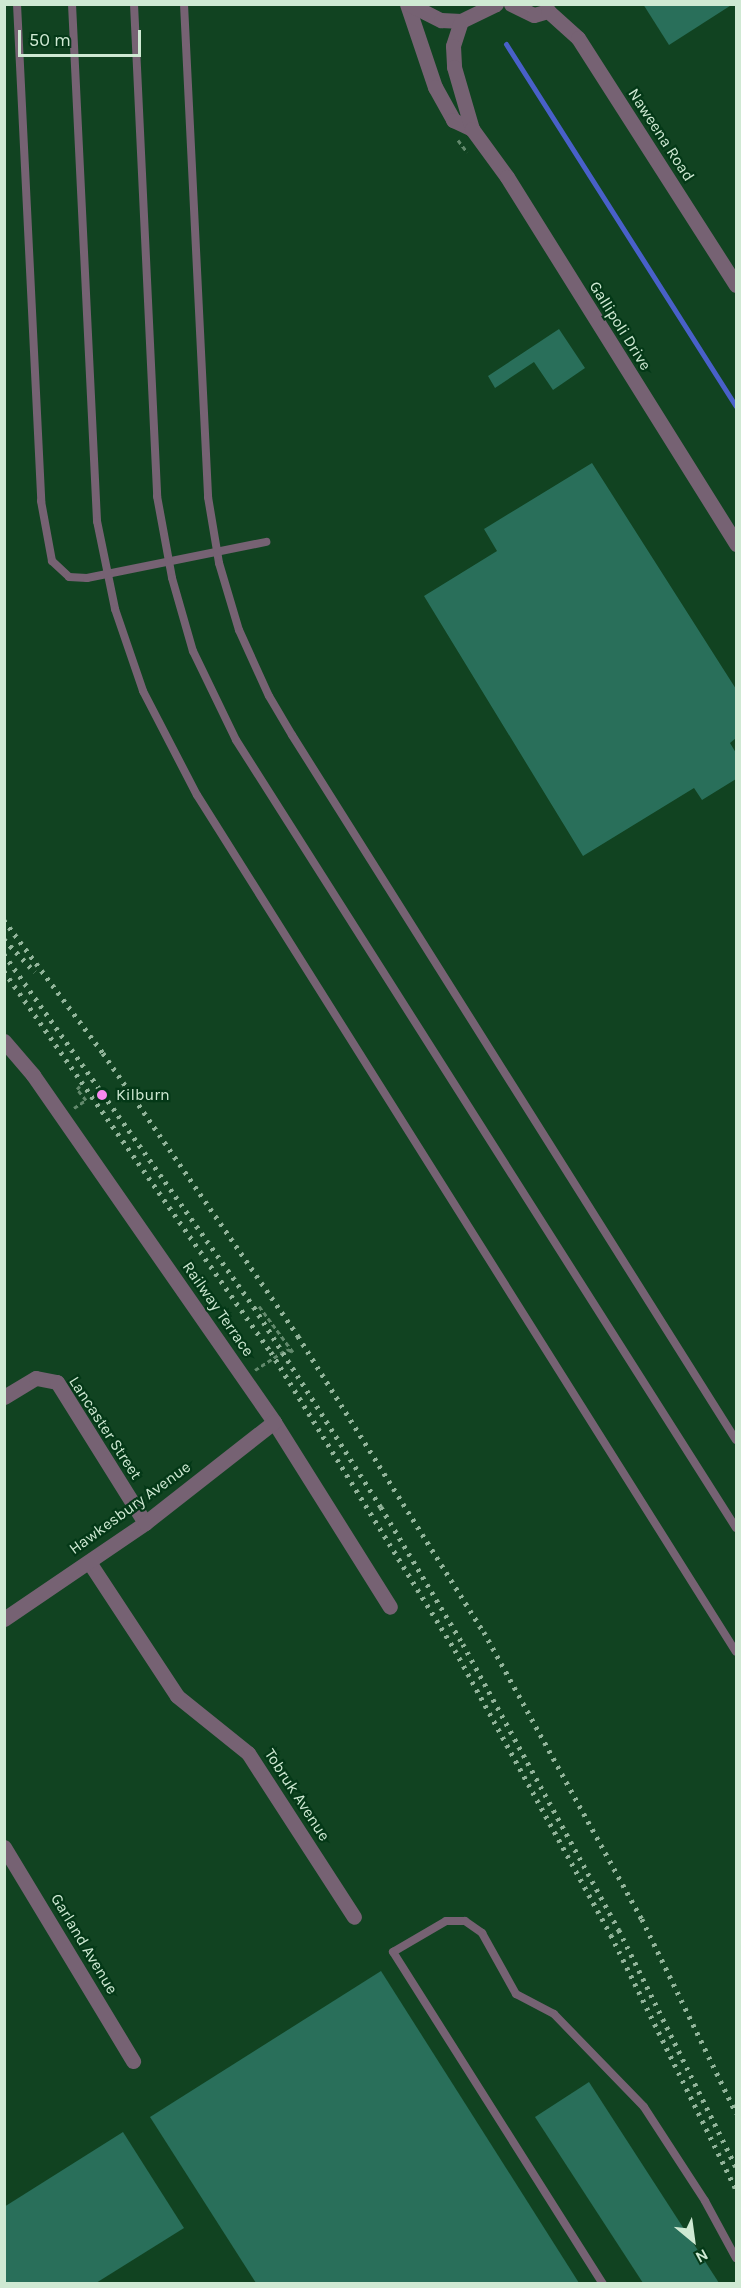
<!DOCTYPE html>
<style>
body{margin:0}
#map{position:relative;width:741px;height:2288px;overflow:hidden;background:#114321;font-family:Karla,sans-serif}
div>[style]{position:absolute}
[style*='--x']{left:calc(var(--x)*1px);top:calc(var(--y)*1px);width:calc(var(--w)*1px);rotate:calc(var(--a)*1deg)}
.stream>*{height:5px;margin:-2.5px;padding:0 2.5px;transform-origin:2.5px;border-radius:2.5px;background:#4960c9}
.building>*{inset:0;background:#296f5a}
.path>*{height:3px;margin-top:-1.5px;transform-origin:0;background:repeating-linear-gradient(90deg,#62896c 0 4.5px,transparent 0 7.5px)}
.service>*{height:8px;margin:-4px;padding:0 4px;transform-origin:4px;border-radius:4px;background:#766273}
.minor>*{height:15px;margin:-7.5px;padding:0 7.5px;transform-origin:7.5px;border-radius:7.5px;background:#766273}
.tertiary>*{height:15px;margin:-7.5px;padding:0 7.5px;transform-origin:7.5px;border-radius:7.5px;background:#766273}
.rail>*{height:4.5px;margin-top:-2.25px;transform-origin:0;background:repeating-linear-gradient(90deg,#92b49a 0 3px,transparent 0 9px)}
.dots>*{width:16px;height:16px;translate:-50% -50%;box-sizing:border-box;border:3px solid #043817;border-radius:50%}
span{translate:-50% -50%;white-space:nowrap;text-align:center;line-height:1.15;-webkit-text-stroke:4.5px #043817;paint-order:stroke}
.street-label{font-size:16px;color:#cfe9d3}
.poi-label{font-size:16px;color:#cfe9d3}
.left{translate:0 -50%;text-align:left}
.frame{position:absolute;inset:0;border:6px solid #cfe9d3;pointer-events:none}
.north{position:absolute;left:663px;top:2210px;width:60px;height:60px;-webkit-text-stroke:4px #043817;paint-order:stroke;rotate:151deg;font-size:16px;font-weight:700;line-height:24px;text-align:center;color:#cfe9d3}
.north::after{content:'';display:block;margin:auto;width:21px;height:27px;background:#cfe9d3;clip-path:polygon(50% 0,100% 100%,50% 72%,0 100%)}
.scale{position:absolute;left:18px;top:30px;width:123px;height:27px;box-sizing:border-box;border:3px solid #cfe9d3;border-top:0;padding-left:8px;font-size:18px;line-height:21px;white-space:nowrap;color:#cfe9d3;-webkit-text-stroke:4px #043817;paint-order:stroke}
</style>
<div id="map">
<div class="stream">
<div style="--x:506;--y:44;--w:429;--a:57.6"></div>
</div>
<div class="building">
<div style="clip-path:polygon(643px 4px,733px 4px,669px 45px)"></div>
<div style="clip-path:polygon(559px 329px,585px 368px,553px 390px,534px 362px,495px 388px,488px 376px)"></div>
<div style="clip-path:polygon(592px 463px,736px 689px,736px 738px,730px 743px,736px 753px,736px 779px,702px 800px,694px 788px,583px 856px,424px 596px,497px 551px,484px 529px)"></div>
<div style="clip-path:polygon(381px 1971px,579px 2283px,256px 2283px,150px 2117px)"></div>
<div style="clip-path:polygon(589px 2082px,719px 2283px,643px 2283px,535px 2117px)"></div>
<div style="clip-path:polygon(123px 2132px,184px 2228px,96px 2283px,4px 2283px,4px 2207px)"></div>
</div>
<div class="path">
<div style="--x:458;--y:140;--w:15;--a:53"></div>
<div style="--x:74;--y:1108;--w:14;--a:-34"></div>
<div style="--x:86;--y:1100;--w:14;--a:-129"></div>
<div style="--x:77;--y:1089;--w:4;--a:-45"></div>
<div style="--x:255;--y:1370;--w:38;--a:-33"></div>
<div style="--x:287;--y:1349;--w:7;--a:27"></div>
<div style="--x:293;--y:1352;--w:57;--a:-126.5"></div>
</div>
<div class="service">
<div style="--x:17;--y:4;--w:498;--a:87.2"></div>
<div style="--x:41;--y:501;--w:61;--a:79.6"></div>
<div style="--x:52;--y:561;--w:23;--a:43"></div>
<div style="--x:69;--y:577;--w:18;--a:3"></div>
<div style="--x:87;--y:578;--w:183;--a:-11.4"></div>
<div style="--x:72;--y:4;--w:518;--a:87.23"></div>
<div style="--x:97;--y:521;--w:90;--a:78.4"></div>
<div style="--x:115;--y:609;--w:87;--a:71.1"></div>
<div style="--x:143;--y:691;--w:117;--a:62.6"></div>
<div style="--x:197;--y:795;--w:1012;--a:57.83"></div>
<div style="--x:134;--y:4;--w:493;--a:87.3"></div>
<div style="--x:157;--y:496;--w:83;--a:79.6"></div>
<div style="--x:172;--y:578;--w:76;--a:74"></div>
<div style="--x:193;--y:651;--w:99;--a:64.2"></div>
<div style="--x:236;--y:740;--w:933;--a:57.6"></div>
<div style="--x:184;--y:4;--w:494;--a:87.2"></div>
<div style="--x:208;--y:497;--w:67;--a:80.5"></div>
<div style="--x:219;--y:563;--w:70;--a:73.4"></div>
<div style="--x:239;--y:630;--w:72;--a:65.6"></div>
<div style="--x:269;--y:696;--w:45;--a:59.5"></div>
<div style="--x:292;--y:735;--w:833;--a:57.8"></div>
<div style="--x:603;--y:2284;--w:393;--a:-122.3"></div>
<div style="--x:393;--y:1952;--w:61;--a:-30.3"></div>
<div style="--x:446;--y:1921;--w:19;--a:0"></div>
<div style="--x:465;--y:1921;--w:21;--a:35"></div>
<div style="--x:482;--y:1933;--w:70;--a:60.9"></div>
<div style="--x:516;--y:1994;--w:43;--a:27.8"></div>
<div style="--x:554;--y:2014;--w:129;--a:45.9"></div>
<div style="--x:644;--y:2107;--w:112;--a:57"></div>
<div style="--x:705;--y:2201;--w:65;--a:61.5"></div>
</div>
<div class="minor">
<div style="--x:511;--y:4;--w:25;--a:26"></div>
<div style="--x:534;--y:15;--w:15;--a:-16"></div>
<div style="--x:548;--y:11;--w:40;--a:42"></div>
<div style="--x:578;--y:38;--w:293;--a:57.4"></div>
<div style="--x:4;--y:1041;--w:45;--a:49.5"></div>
<div style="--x:33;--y:1075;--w:422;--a:55.2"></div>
<div style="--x:274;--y:1422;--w:218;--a:57.9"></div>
<div style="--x:4;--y:1397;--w:37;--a:-31"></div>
<div style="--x:36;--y:1378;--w:21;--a:11"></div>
<div style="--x:57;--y:1382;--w:166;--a:58"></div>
<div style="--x:89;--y:1562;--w:160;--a:56.7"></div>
<div style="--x:177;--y:1696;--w:91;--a:38.8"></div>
<div style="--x:248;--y:1753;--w:195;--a:57.1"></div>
<div style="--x:4;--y:1619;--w:171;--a:-34.2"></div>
<div style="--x:145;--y:1523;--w:164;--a:-38.1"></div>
<div style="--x:4;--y:1847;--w:250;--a:58.9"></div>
</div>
<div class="tertiary">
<div style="--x:407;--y:4;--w:88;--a:71.4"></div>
<div style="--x:435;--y:87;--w:38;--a:61"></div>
<div style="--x:453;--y:120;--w:21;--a:25"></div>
<div style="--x:409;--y:4;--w:36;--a:27"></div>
<div style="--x:441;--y:20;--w:20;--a:3"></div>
<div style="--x:461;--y:21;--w:39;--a:-26"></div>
<div style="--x:461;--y:21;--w:26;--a:108"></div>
<div style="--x:453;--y:46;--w:21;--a:87"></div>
<div style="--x:454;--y:67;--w:65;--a:73.8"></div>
<div style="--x:472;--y:129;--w:59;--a:53.9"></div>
<div style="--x:507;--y:177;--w:433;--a:58"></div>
</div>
<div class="rail">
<div style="--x:4;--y:920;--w:166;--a:53.3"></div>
<div style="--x:103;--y:1053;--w:344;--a:55.4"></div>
<div style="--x:298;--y:1336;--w:350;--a:57.9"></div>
<div style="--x:484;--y:1632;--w:328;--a:61.2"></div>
<div style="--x:642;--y:1919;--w:216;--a:64.1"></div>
<div style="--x:4;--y:939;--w:45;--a:46.8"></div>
<div style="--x:4;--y:954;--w:433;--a:54.7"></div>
<div style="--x:254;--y:1307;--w:237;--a:57.6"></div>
<div style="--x:381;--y:1507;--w:160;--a:59.1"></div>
<div style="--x:463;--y:1644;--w:326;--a:61.4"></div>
<div style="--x:619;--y:1930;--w:264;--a:63.7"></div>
<div style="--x:4;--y:971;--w:465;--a:55"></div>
<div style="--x:271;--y:1352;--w:350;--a:58.3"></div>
<div style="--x:455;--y:1650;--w:325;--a:61.3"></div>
<div style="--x:611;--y:1935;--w:283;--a:63.8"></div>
</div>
<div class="dots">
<div style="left:102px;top:1095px;background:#f688ed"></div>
</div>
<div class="street-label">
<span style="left:661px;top:135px;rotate:57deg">Naweena Road</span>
<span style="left:620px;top:326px;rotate:58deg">Gallipoli Drive</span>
<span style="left:218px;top:1309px;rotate:55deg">Railway Terrace</span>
<span style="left:105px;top:1428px;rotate:57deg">Lancaster Street</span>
<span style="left:130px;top:1508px;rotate:-36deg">Hawkesbury Avenue</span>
<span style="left:297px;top:1795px;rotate:57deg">Tobruk Avenue</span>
<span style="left:84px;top:1944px;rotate:59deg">Garland Avenue</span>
</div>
<div class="poi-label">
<span class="left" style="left:116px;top:1095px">Kilburn</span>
</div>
<div class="frame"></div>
<div class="north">N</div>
<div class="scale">50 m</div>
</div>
